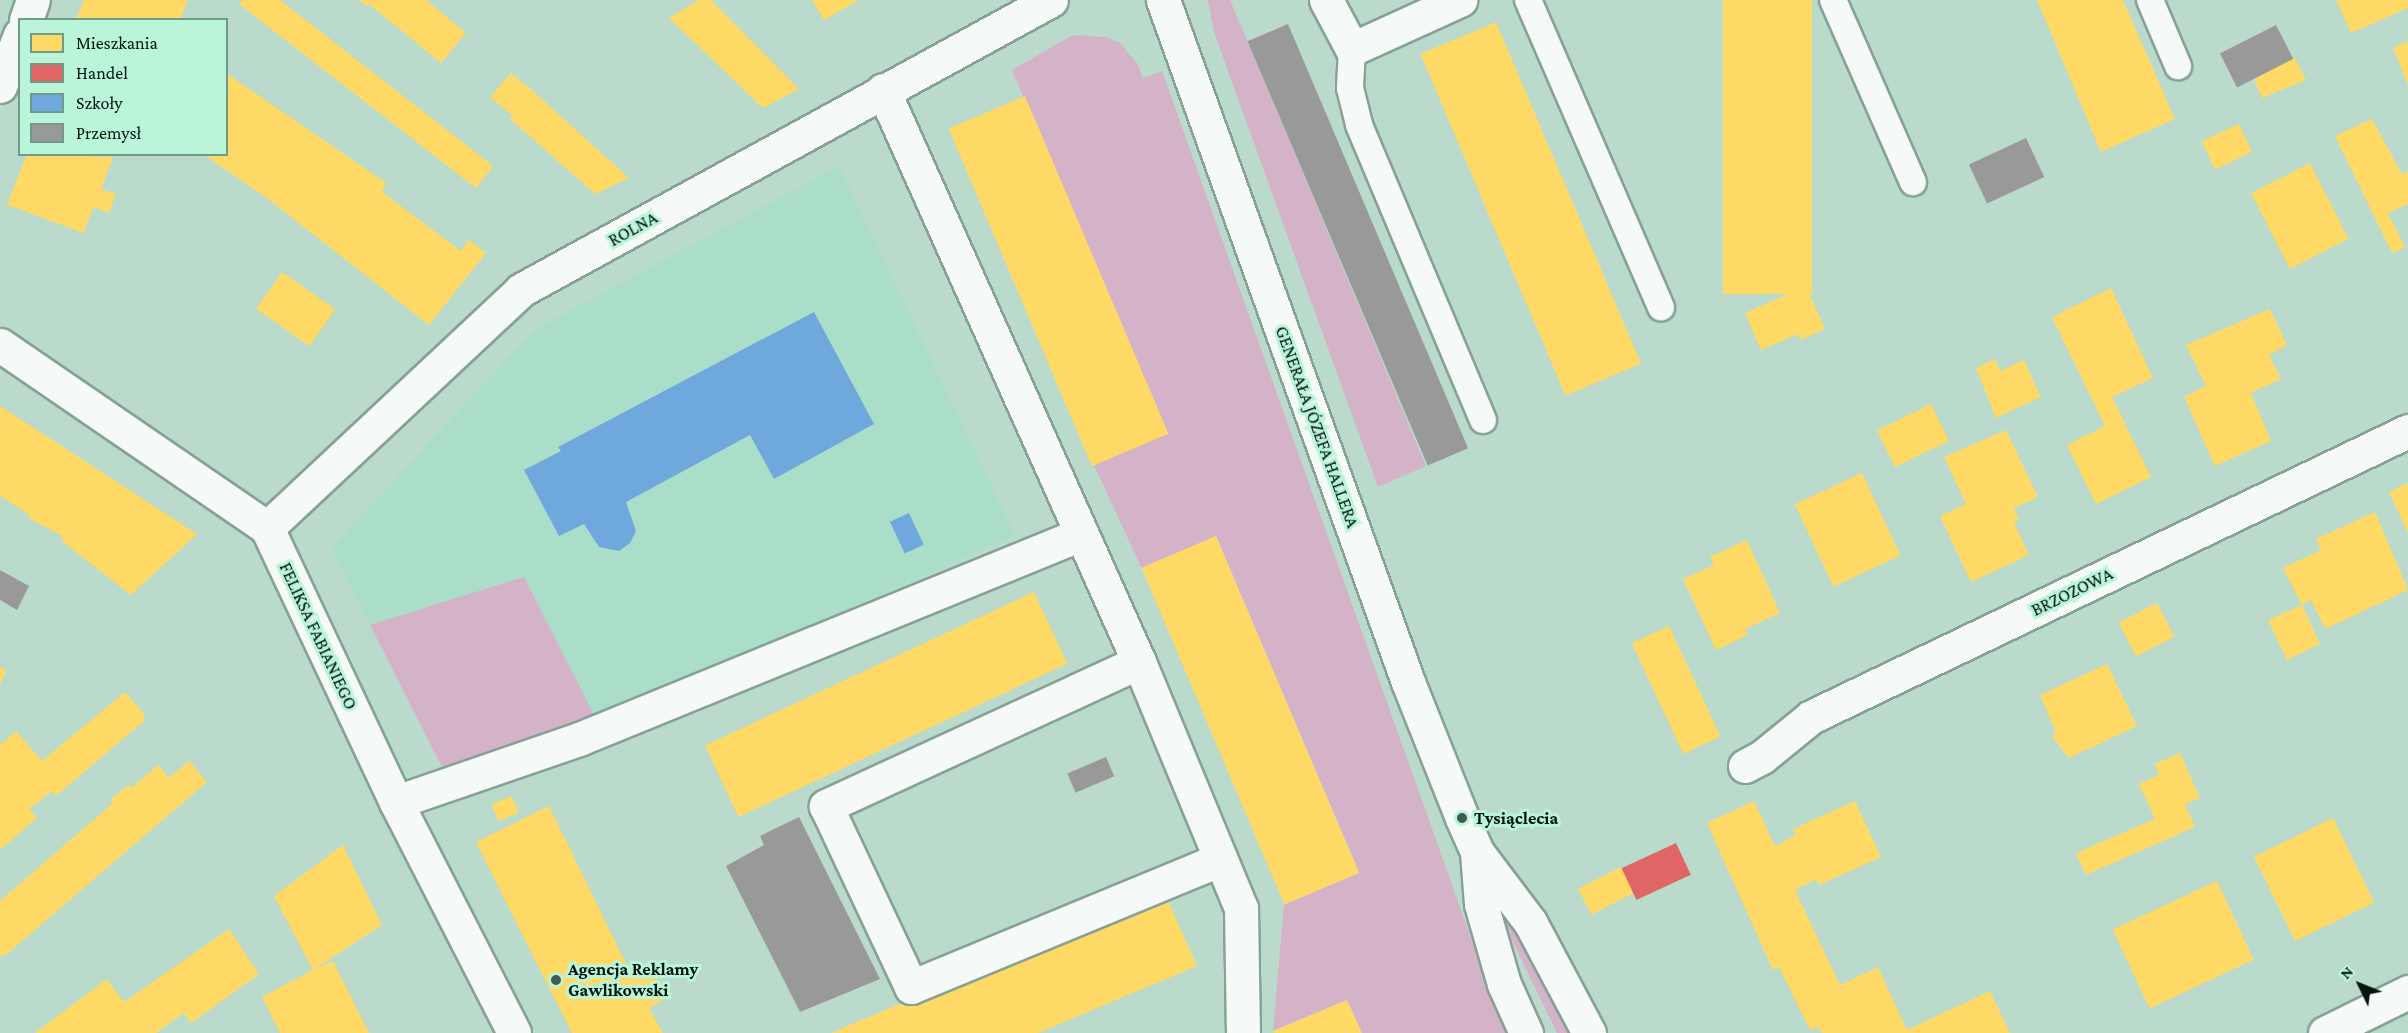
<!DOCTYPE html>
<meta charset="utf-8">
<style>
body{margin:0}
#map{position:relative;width:2408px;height:1033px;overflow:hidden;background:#badacc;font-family:"Crimson Pro",serif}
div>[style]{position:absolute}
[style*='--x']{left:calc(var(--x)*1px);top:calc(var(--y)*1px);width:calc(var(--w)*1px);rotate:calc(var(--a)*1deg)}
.built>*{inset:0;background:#abdec8}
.green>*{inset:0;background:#d4b2c8}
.homes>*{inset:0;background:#ffd966;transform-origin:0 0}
.shops>*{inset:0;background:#e06666;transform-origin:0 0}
.schools>*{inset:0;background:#6fa8dc;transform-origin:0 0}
.industry>*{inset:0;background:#999;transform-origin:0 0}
.roads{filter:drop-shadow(2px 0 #87a196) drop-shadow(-2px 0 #87a196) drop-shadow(0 2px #87a196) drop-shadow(0 -2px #87a196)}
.lane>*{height:26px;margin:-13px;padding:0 13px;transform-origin:13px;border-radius:13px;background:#f5f9f7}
.street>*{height:33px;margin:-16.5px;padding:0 16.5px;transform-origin:16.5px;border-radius:16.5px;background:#f5f9f7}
.secondary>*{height:33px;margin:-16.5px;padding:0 16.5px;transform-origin:16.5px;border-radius:16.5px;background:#f5f9f7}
.dots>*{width:16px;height:16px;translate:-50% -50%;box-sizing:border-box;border:3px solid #baf5da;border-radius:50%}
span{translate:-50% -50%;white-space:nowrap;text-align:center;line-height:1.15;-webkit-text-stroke:6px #baf5da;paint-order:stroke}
.street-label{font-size:18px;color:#01150d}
.poi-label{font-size:18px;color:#01150d;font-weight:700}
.left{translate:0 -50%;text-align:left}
.legend{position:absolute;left:18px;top:18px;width:210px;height:138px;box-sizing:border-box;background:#baf5da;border:2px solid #709b88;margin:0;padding:8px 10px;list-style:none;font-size:18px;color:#01150d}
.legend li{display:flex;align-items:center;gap:12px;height:30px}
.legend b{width:30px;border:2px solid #709b88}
.north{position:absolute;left:2330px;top:955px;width:60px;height:60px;-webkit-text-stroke:4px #baf5da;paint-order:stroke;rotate:313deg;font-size:16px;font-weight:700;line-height:24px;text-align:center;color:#01150d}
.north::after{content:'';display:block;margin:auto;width:21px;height:27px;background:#01150d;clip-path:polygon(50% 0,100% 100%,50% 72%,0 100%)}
</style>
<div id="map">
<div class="built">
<div style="clip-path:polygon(839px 166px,1015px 535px,706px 674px,595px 717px,524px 577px,370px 625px,331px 548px,534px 330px)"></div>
</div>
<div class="green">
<div style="clip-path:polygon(1208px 0,1230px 0,1426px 466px,1378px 487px,1214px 32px)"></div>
<div style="clip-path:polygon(1073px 35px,1106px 37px,1120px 43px,1137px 63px,1143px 78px,1162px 71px,1482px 969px,1510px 1033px,1362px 1033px,1347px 1000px,1273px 1031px,1284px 905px,1359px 872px,1216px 536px,1142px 569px,1094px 465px,1168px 433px,1012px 70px)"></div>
<div style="clip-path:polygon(524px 577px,595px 717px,442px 767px,370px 625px)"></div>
<div style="clip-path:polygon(1500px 900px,1572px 1033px,1557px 1033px,1494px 903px)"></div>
</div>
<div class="homes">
<div style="clip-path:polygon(84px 0,188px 0,180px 20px,76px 20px)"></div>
<div style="clip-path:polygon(242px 0,280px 0,493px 166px,476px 188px,239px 4px)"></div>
<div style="clip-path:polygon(359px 0,426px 0,466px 33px,441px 63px,369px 4px,367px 6px)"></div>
<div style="clip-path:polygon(699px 0,711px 0,799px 89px,763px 108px,669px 18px)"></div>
<div style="clip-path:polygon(812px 0,859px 0,824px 20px)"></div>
<div style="left:1723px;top:0;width:89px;height:294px"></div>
<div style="clip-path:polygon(2037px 0,2123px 0,2175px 119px,2101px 152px)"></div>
<div style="clip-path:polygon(2336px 0,2408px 0,2408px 8px,2351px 33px)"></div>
<div style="left:1496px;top:22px;width:371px;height:82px;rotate:67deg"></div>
<div style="clip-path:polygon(2408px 41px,2408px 85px,2393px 48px)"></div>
<div style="clip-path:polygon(2295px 58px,2306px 80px,2262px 98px,2254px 79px)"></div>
<div style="clip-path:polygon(226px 73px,386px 183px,382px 192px,461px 251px,469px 240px,486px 253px,429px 325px,268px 199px,203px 154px,226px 154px)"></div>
<div style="clip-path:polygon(511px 73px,534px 92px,629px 178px,595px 194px,510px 119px,513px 116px,490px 97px)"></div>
<div style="left:1025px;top:96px;width:367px;height:83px;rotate:67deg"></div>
<div style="clip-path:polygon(2372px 119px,2402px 174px,2408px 171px,2408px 204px,2388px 213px,2405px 247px,2392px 253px,2335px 136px)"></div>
<div style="left:2239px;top:124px;width:31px;height:41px;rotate:65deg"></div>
<div style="clip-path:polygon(27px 154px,113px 157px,101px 189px,116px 194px,109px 213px,93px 207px,84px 233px,7px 205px)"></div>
<div style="left:2310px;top:163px;width:85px;height:66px;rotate:63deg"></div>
<div style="left:282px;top:272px;width:65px;height:45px;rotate:35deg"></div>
<div style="clip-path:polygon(1806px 286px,1825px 329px,1801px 340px,1798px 334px,1761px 350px,1745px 313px)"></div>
<div style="clip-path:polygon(2111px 288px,2153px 378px,2112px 397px,2151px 477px,2096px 504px,2067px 445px,2105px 426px,2052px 317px)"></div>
<div style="clip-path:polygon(2270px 309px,2287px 345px,2269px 355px,2281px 379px,2251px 393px,2271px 441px,2215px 466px,2184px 397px,2206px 386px,2186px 345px)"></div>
<div style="clip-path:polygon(1995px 359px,2000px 371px,2024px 360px,2041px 397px,1996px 418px,1976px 368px)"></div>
<div style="left:1931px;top:404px;width:41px;height:60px;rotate:64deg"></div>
<div style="clip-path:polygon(0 406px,197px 534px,131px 595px,63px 542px,62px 536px,28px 518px,30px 515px,0 496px)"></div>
<div style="clip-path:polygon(2006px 430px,2038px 497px,2014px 508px,2019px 519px,2014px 522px,2029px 555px,1971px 582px,1940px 516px,1966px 504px,1944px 457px)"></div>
<div style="left:1862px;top:473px;width:91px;height:74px;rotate:65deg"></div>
<div style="clip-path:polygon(2408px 483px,2408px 533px,2389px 492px)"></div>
<div style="clip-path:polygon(2375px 512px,2408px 590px,2325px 629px,2311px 600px,2302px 605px,2320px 644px,2287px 660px,2268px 620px,2302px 605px,2283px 568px,2321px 550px,2316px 539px)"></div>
<div style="left:1216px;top:536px;width:366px;height:81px;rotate:67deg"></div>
<div style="clip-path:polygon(1747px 540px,1780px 613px,1745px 629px,1748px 635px,1716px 650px,1683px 579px,1714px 565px,1710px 557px)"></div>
<div style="left:1034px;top:592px;width:79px;height:363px;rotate:65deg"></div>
<div style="left:2157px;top:603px;width:38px;height:43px;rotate:63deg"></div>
<div style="left:1669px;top:626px;width:122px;height:41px;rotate:65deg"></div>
<div style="clip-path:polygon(2107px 664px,2137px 726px,2069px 758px,2053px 738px,2055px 730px,2040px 695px)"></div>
<div style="clip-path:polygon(0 667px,6px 670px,0 685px)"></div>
<div style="clip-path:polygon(125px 692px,144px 714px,144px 721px,56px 796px,52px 791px,29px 809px,37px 818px,0 850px,0 745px,16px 731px,42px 761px)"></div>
<div style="clip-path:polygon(2180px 753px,2200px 798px,2185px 804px,2195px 827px,2086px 875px,2076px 853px,2155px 819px,2139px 784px,2159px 775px,2155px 764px)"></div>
<div style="clip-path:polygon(189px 761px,207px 782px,7px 954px,0 956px,0 901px,113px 803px,110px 800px,128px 785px,131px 788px,158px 765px,169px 778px)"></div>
<div style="left:512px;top:796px;width:18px;height:22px;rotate:68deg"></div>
<div style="clip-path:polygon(1754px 801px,1775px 846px,1796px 835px,1793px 829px,1855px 801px,1881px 857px,1819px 885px,1816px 879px,1795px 890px,1840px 985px,1878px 967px,1907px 1030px,1990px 991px,2010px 1033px,1823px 1033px,1816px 1027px,1810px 1030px,1779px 967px,1773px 970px,1707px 823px)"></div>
<div style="clip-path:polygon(549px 806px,630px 972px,649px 962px,667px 998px,649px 1008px,663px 1033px,572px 1033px,538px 966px,476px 842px)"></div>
<div style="left:2333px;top:818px;width:94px;height:88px;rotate:64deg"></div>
<div style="clip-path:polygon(343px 845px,382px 925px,313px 970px,333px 961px,369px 1033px,280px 1033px,262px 997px,313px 970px,274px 896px)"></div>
<div style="left:1621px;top:867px;width:29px;height:48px;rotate:63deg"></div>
<div style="left:2217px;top:881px;width:87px;height:115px;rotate:65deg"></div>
<div style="clip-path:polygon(1164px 892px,1197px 966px,1038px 1033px,831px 1033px)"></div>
<div style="clip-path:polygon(229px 929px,259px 974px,191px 1023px,184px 1013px,156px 1033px,35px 1033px,107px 979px,124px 1002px)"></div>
<div style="clip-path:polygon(1347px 1000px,1362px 1033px,1274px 1033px,1273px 1031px)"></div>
</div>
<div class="shops">
<div style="left:1676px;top:843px;width:35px;height:60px;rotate:65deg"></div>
</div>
<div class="schools">
<div style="clip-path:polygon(814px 312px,874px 424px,774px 479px,750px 435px,626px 502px,636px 531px,630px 543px,619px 551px,599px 547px,584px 524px,559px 536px,524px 470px,561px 451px,558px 447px)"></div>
<div style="left:909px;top:513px;width:35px;height:21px;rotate:65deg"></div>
</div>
<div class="industry">
<div style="left:1288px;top:24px;width:461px;height:44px;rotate:67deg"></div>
<div style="left:2276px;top:25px;width:38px;height:63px;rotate:63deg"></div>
<div style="left:2026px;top:138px;width:43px;height:63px;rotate:65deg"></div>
<div style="clip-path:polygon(0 570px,29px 586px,17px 610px,0 600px)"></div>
<div style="left:1106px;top:757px;width:21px;height:42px;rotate:67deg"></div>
<div style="clip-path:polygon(799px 817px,880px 979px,800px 1012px,726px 866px,764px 845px,760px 836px)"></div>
</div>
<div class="roads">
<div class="lane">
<div style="--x:1528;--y:0;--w:335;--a:66.6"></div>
<div style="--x:1833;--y:0;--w:199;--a:66.3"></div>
<div style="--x:2150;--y:0;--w:72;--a:67"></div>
<div style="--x:1352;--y:49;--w:39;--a:93"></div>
<div style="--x:1350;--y:88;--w:38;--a:76"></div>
<div style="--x:1359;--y:125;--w:320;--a:67.2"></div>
</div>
<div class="street">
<div style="--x:1326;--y:0;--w:55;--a:62"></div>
<div style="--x:1352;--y:49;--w:119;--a:-24.4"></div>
<div style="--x:883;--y:90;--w:627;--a:65.89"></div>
<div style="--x:1139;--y:662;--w:266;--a:67.5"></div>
<div style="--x:1241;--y:908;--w:125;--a:89.1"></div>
<div style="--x:0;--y:345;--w:324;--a:34.4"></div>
<div style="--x:267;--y:528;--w:303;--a:64.8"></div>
<div style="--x:396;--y:802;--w:259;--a:62.9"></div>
<div style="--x:267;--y:528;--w:348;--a:-43.1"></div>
<div style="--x:521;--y:290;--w:604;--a:-28.69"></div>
<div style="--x:1139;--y:662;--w:345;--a:155.3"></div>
<div style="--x:826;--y:806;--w:200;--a:64.8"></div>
<div style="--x:911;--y:987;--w:335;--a:-22.4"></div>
<div style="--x:1745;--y:766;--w:19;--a:-28"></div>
<div style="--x:1762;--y:757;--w:63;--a:-39.2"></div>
<div style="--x:1811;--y:717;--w:662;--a:-25.6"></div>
<div style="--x:396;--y:802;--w:194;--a:-19"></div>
<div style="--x:579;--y:739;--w:542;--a:-22.21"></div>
</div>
<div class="secondary">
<div style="--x:1163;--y:0;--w:725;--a:70.24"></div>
<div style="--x:1408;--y:682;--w:146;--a:68.3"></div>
<div style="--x:1462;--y:818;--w:37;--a:66"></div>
<div style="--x:1477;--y:852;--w:88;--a:52.9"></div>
<div style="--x:1530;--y:922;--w:126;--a:62"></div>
<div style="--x:26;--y:20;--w:21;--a:-71"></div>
<div style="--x:0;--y:86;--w:55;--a:-68.6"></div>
<div style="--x:1477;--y:852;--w:52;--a:85.6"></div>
<div style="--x:1481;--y:904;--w:83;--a:74"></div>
<div style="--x:1504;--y:984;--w:54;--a:65.8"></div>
<div style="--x:2325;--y:1033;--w:93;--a:-26.3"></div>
</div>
</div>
<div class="dots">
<div style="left:1462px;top:818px;background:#425a50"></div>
<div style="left:556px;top:980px;background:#425a50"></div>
</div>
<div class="street-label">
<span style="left:633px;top:229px;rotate:-29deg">ROLNA</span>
<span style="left:1317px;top:427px;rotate:70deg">GENERAŁA JÓZEFA HALLERA</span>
<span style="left:2072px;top:592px;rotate:-26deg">BRZOZOWA</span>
<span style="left:318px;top:636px;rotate:65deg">FELIKSA FABIANIEGO</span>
</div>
<div class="poi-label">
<span class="left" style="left:1474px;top:818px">Tysiąclecia</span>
<span class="left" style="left:568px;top:980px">Agencja Reklamy<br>Gawlikowski</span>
</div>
<ul class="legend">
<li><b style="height:16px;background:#ffd966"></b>Mieszkania</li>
<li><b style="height:16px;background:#e06666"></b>Handel</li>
<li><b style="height:16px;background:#6fa8dc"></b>Szkoły</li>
<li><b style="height:16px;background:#999"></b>Przemysł</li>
</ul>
<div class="north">N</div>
</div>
